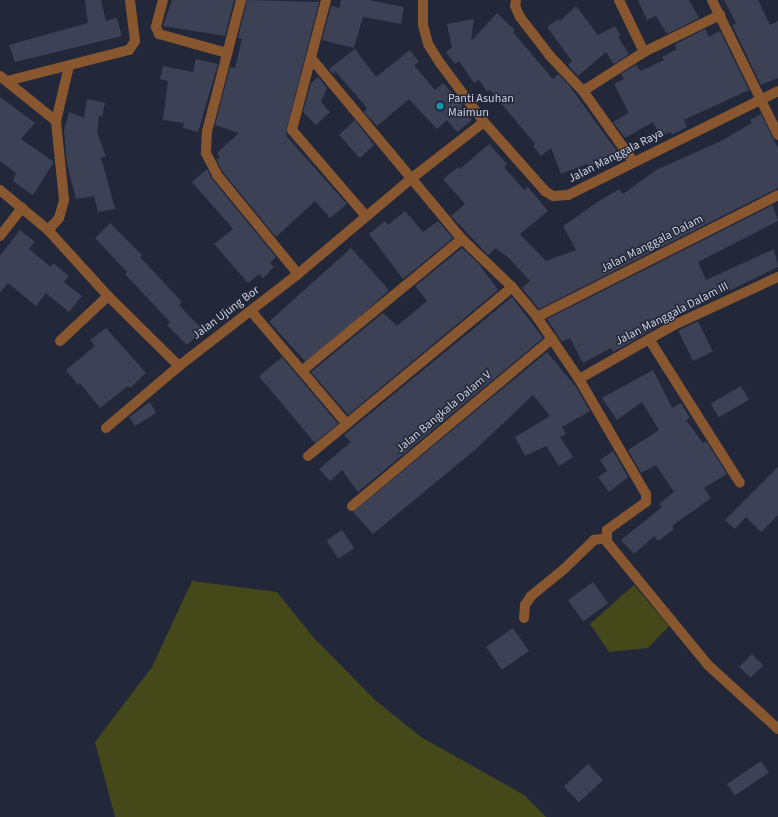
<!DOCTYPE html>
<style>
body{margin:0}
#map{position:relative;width:778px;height:817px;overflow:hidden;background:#222739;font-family:"Source Sans 3",sans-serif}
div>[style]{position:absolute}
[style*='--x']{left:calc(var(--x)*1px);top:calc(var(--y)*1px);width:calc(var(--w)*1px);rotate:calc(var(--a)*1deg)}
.green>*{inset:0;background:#45491a}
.building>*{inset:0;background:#3c4155;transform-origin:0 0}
.minor>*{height:10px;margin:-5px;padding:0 5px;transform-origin:5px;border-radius:5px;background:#88562f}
.dots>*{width:11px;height:11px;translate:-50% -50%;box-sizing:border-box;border:2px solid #222739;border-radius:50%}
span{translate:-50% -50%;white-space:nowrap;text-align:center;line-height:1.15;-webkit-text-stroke:3px #222739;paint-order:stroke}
.poi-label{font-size:12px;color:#cfd2df}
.left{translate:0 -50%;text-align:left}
.street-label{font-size:12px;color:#cfd2df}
</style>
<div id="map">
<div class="green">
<div style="clip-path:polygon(192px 581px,277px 592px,313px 637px,375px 700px,421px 737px,524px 795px,546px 817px,115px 817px,95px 742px,152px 667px)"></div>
<div style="clip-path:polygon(634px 585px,669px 626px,648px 648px,609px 652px,590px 624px)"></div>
</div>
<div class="building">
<div style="clip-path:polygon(85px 0,101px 0,106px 21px,117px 18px,122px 36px,15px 62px,9px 45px,88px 23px)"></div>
<div style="clip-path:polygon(172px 0,234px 0,225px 36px,163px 26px)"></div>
<div style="clip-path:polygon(247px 0,319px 2px,286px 131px,287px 137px,347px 204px,330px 218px,315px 201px,276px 237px,222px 171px,217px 160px,220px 157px,217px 153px,239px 133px,215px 125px,230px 67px,235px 68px,242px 39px,238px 38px)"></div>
<div style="clip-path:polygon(341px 0,369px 0,404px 7px,401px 24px,363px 17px,354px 48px,322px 40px,331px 6px,339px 8px)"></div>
<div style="clip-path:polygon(638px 0,689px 0,699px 18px,667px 34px,656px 16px,647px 20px)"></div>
<div style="clip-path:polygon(724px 0,758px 0,770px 25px,778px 21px,778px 78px,761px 85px,732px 25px,736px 24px,734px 19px)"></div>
<div style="clip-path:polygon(576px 6px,598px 35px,615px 26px,621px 36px,618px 37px,629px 54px,614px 64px,606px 52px,578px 76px,568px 65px,572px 61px,547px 27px,558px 19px,560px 21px)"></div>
<div style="clip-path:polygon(497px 13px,515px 30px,513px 32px,553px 79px,558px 74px,568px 84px,619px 154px,611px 160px,588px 167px,587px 164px,561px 174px,551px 148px,541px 156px,533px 146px,535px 144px,490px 90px,487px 92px,479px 80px,474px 83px,459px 61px,455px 64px,446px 52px,452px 47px,447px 24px,474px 19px,471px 41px)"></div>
<div style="clip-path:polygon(705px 29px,709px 37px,720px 31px,749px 90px,684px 120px,687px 127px,672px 135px,670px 132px,661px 136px,653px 122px,625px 138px,613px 122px,629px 113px,614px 84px,624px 79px,621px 74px,636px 65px,641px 71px,664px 60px,662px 57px,677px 49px,674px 45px)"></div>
<div style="clip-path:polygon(355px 49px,376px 77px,410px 50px,419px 62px,414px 65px,435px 90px,443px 83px,463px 105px,461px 107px,472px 120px,457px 132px,447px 120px,437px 129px,409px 99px,377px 126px,364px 112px,367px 108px,335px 71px,334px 75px,329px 69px)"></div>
<div style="clip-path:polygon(196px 59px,218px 64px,198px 132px,183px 128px,184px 123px,163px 120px,168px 81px,160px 79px,163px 66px,193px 72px)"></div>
<div style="clip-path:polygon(318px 77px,327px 88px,321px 102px,330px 112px,316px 125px,303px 112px,311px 83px)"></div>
<div style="clip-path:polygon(0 97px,35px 123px,21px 139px,54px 162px,33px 195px,13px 181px,16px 173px,0 161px)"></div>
<div style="clip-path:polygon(87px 99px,105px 103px,102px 117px,99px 116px,97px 132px,106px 157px,101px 157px,115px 209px,98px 212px,94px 196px,76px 199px,67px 164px,64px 131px,69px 112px,84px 118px)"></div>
<div style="clip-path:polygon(761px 114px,778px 148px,778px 188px,539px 309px,522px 288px,530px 281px,510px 259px,496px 248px,488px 255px,451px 216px,465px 204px,443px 179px,458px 167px,460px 169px,489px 144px,507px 164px,504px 167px,524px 190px,528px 187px,548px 211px,520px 234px,546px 261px,576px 250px,563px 226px,596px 203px,619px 189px,623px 194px,656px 170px,719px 142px,752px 123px,750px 120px)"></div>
<div style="clip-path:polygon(355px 120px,374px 145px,360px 158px,339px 135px)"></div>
<div style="clip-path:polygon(207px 169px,212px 179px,276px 257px,270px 263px,274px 267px,263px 278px,259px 274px,248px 283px,214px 244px,233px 229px,192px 182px)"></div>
<div style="clip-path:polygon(773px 205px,778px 221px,698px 262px,706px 280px,774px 249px,778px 267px,671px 319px,613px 352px,611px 348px,583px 363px,570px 338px,562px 342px,547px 319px)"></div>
<div style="clip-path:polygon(405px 211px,423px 232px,438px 221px,453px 238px,403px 279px,369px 234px,385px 221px,388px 225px)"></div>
<div style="clip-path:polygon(110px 223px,142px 255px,140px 257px,182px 302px,179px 305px,203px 330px,187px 345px,167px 325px,170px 322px,125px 274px,127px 272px,95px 238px)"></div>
<div style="clip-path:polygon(20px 230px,35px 242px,29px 249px,51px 267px,53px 263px,69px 276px,64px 282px,82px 296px,69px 312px,46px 293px,36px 306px,8px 283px,0 293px,0 256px)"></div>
<div style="left:351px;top:248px;width:57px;height:110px;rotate:48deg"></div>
<div style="clip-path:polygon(462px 248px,479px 264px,498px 290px,348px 415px,311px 372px,383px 313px,397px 326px,427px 301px,415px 286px)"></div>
<div style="clip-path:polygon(512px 297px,543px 338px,358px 492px,342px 470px,330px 481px,319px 469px,351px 442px,344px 435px)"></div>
<div style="left:698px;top:321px;width:34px;height:22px;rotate:64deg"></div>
<div style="clip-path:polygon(106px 328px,146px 373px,130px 388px,128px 386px,100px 408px,80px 383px,78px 385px,66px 370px,95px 346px,90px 340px)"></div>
<div style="clip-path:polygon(547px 352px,576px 387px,590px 411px,562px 427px,566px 434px,560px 437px,573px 457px,559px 466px,546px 446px,525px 456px,515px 437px,550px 416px,533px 395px,476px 449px,373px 534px,353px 512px)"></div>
<div style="left:282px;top:357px;width:87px;height:30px;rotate:50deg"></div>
<div style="clip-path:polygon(653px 370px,672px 408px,681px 403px,690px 418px,686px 420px,703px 443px,706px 441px,727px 474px,704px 488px,711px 498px,672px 526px,674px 529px,658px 541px,654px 536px,634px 554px,621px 540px,662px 507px,659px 504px,674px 492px,656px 465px,641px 473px,628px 450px,659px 430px,642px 402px,617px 420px,602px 398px)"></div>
<div style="left:741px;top:386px;width:16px;height:35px;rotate:60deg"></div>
<div style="clip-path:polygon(150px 402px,156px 413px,135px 426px,129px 417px)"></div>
<div style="clip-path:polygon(613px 451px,628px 477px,609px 492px,598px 477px,607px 471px,600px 460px)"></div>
<div style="clip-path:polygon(778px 467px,778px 515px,761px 532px,746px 517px,735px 529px,725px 520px)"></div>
<div style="left:342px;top:530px;width:22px;height:19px;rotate:56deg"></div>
<div style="left:593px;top:582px;width:26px;height:31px;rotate:54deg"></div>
<div style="left:513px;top:628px;width:28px;height:33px;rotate:55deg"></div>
<div style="left:752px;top:654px;width:16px;height:18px;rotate:45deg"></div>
<div style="left:761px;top:761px;width:14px;height:41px;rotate:56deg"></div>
<div style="left:588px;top:764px;width:22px;height:33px;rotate:47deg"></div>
</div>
<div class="minor">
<div style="--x:163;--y:0;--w:28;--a:105"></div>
<div style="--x:156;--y:27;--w:8;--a:67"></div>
<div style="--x:159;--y:34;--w:71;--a:15.6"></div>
<div style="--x:241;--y:0;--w:135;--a:104.5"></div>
<div style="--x:207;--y:131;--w:22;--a:93"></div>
<div style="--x:206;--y:153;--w:25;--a:63"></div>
<div style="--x:217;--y:175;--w:128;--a:50.7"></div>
<div style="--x:326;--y:0;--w:134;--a:104.7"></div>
<div style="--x:292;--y:130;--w:113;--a:49.3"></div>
<div style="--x:423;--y:0;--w:25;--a:90"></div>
<div style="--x:423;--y:25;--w:20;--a:75"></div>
<div style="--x:428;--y:44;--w:22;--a:58"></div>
<div style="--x:440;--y:63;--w:74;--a:53.3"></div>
<div style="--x:484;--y:122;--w:92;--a:48.5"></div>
<div style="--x:545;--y:191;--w:9;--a:32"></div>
<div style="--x:553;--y:196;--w:15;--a:-4"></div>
<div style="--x:568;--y:195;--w:234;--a:-26.3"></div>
<div style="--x:516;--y:0;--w:6;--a:99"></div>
<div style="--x:515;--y:6;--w:12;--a:66"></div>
<div style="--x:520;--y:17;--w:49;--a:52.4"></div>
<div style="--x:550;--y:56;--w:48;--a:46.7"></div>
<div style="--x:583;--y:91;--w:86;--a:54.5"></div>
<div style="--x:619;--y:0;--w:58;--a:64.3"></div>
<div style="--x:644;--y:52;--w:85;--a:-26"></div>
<div style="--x:712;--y:0;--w:150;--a:63.9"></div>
<div style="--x:311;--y:58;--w:236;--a:50.2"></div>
<div style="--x:462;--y:239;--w:69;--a:43.8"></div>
<div style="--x:512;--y:287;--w:39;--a:50"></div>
<div style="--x:537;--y:317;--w:75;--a:55.9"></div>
<div style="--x:579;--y:379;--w:133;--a:59.8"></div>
<div style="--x:646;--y:494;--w:8;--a:90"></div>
<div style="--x:646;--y:502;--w:48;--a:144.3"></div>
<div style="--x:607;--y:530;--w:12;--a:90"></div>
<div style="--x:607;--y:542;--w:159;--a:50.6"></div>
<div style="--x:708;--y:665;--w:95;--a:42.4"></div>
<div style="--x:0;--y:76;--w:72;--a:38.8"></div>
<div style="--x:7;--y:81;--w:126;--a:-14.3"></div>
<div style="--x:129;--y:50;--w:11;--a:-56"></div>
<div style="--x:135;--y:41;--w:41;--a:-97"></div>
<div style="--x:583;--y:91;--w:72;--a:-32.6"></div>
<div style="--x:0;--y:190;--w:62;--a:39.8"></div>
<div style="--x:48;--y:230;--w:89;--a:47.7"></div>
<div style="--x:108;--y:296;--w:100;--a:44.6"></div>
<div style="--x:179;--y:366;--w:150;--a:-37.7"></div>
<div style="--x:298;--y:274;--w:149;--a:-40.1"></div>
<div style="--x:412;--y:178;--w:91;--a:-37.9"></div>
<div style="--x:48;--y:230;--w:16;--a:-47"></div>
<div style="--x:59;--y:218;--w:19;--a:-74"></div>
<div style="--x:64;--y:200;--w:79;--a:-95.8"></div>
<div style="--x:56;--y:121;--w:57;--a:-76.7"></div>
<div style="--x:0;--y:236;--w:36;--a:-52"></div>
<div style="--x:251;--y:311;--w:148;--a:49.7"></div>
<div style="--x:537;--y:317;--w:270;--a:-26.8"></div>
<div style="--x:649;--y:339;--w:170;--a:57.7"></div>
<div style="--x:60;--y:341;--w:66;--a:-43.2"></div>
<div style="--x:303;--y:370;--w:206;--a:-39.5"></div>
<div style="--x:579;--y:379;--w:109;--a:-29.6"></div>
<div style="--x:674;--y:325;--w:115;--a:-24.8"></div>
<div style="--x:106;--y:428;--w:96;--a:-40.3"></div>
<div style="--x:308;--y:456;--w:265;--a:-39.6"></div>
<div style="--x:352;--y:506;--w:261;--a:-39.9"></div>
<div style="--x:524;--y:618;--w:13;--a:-86"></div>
<div style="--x:525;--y:605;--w:11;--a:-56"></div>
<div style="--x:531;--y:596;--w:43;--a:-39.3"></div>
<div style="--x:564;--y:569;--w:42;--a:-44"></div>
<div style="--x:594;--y:540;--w:12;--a:-9"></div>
</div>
<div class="dots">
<div style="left:440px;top:106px;background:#0f9aa8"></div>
</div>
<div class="poi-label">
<span class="left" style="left:448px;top:106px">Panti Asuhan<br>Maimun</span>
</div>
<div class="street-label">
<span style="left:616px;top:156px;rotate:-27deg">Jalan Manggala Raya</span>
<span style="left:652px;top:244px;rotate:-27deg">Jalan Manggala Dalam</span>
<span style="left:226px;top:313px;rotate:-37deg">Jalan Ujung Bor</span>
<span style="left:672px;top:314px;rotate:-27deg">Jalan Manggala Dalam III</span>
<span style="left:444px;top:412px;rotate:-40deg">Jalan Bangkala Dalam V</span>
</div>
</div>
